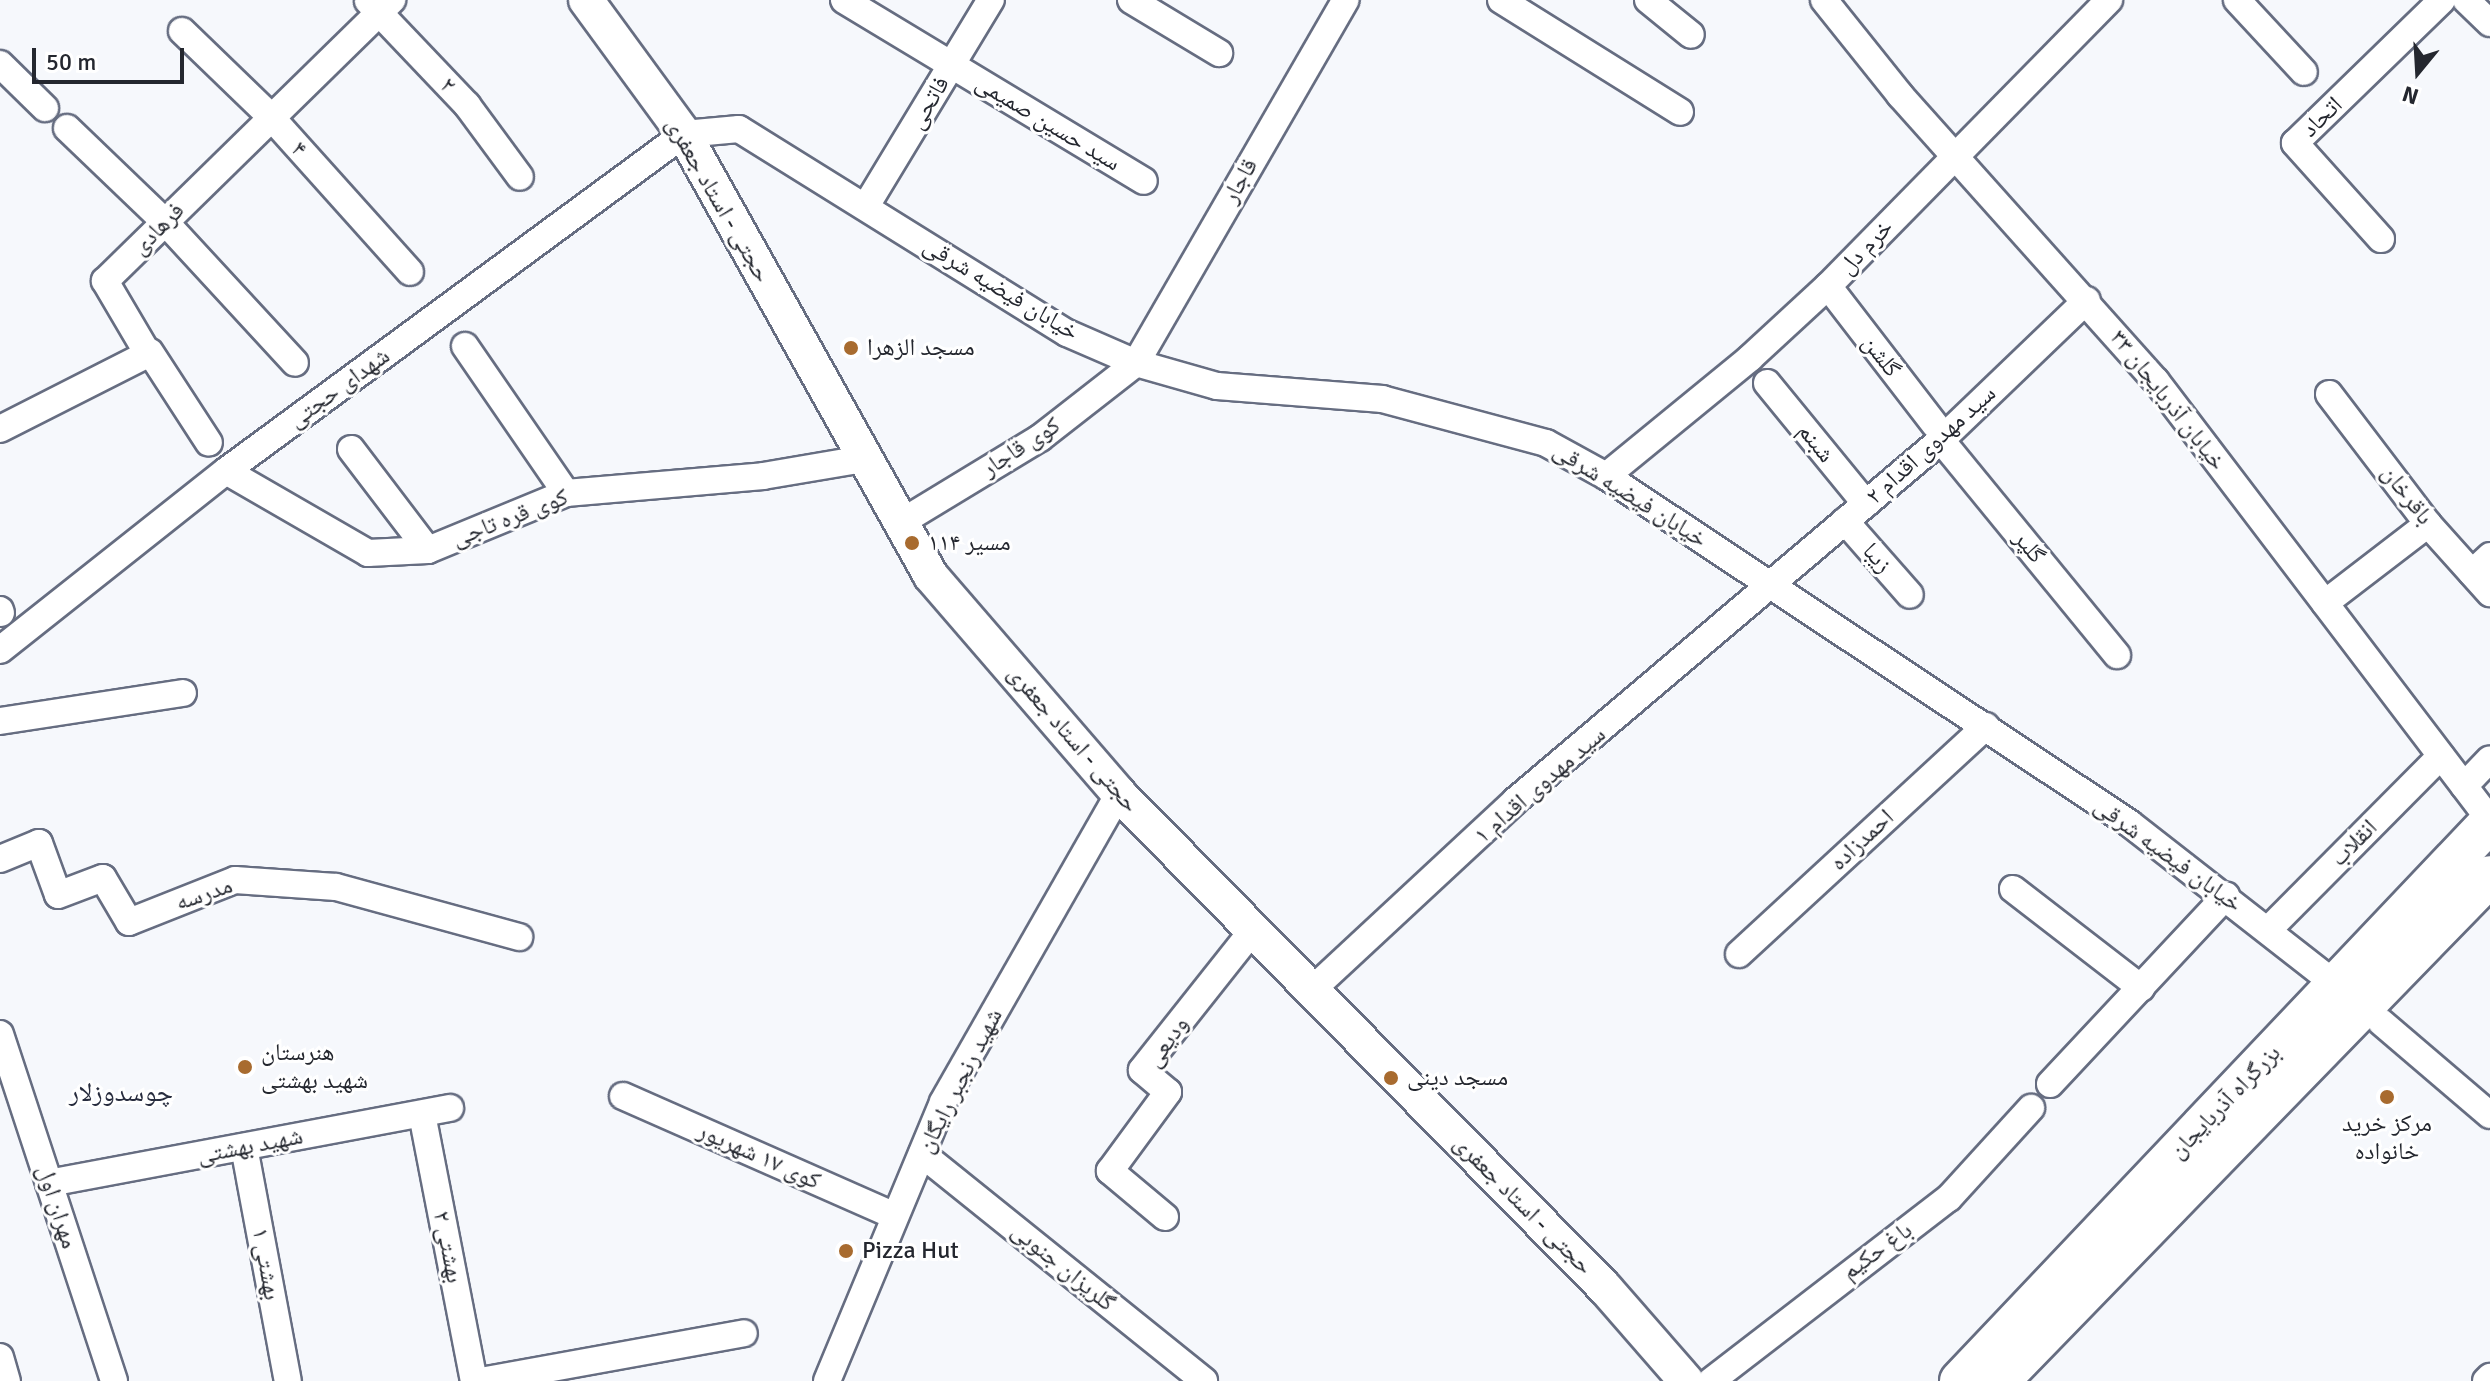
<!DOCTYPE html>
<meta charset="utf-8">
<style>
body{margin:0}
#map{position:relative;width:2490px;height:1381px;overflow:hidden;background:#f6f8fc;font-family:Signika,"Noto Naskh Arabic",sans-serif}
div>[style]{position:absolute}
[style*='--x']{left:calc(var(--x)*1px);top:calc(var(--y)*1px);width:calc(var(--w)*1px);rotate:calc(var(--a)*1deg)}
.roads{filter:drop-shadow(2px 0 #666d81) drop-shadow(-2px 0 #666d81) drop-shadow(0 2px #666d81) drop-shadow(0 -2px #666d81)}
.minor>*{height:26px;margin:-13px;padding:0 13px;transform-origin:13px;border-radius:13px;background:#fff}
.major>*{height:34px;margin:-17px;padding:0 17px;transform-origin:17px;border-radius:17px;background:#fff}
.highway>*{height:40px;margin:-20px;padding:0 20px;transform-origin:20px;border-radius:20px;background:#fff}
.dots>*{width:22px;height:22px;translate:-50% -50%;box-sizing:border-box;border:4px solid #fff;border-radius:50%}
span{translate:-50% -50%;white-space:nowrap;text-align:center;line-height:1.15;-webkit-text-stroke:6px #fff;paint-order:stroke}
.street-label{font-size:24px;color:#24272f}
.poi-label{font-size:24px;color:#24272f}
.left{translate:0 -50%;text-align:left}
.neighbourhood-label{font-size:26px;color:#272c3e}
.north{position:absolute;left:2378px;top:32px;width:80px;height:80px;-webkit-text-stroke:6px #fff;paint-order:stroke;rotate:198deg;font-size:22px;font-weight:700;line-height:32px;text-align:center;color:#24272f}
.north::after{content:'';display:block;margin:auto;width:28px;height:36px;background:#24272f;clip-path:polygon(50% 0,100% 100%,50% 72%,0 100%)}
.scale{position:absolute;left:32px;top:48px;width:152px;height:36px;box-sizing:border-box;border:4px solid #24272f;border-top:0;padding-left:10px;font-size:24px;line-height:28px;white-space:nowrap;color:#24272f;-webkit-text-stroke:6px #fff;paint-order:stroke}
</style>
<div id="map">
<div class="roads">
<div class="minor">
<div style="--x:844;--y:0;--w:350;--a:31.1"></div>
<div style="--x:1131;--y:0;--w:103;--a:31.1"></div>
<div style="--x:1501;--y:0;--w:211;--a:32"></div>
<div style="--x:1648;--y:0;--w:55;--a:39.1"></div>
<div style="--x:1824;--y:0;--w:122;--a:51.3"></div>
<div style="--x:1900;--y:95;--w:384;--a:48.2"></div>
<div style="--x:2156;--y:381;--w:552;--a:52.74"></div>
<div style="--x:2237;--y:0;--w:98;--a:47.1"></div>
<div style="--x:2466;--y:0;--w:33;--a:44"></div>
<div style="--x:368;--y:1;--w:144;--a:46.4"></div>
<div style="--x:467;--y:105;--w:89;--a:53.6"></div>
<div style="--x:182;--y:31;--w:124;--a:44"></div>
<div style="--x:271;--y:117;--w:208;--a:48.1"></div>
<div style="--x:0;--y:64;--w:63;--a:44.4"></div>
<div style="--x:67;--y:128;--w:137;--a:43.8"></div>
<div style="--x:166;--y:223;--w:190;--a:47.3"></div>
<div style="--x:866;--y:206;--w:241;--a:-58.8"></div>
<div style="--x:2381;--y:239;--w:129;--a:-131.9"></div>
<div style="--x:2295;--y:143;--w:205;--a:-44.2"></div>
<div style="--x:1828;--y:286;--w:175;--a:52.4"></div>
<div style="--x:465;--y:346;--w:178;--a:55.5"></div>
<div style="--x:150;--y:352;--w:108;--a:57"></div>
<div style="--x:1767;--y:383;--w:156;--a:50.7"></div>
<div style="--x:2329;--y:394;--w:163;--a:52.7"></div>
<div style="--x:2428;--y:524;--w:93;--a:48.1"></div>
<div style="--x:0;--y:429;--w:166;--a:-26.9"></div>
<div style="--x:148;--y:354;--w:85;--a:-120.5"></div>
<div style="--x:105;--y:281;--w:402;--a:-44.4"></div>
<div style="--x:1941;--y:440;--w:278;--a:50.7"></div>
<div style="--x:351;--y:449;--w:127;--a:52.7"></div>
<div style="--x:226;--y:471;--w:164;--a:30"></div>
<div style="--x:368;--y:553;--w:60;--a:-2.9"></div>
<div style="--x:428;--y:550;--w:149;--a:-22.4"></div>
<div style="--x:566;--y:493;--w:198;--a:-4.9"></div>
<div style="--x:763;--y:476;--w:101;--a:-9.6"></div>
<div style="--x:1606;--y:476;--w:186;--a:-39.3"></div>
<div style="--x:1750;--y:358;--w:106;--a:-42.7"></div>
<div style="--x:1828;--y:286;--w:401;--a:-45.5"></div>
<div style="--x:1845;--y:521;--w:98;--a:48.7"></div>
<div style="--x:900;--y:523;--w:164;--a:-31.3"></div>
<div style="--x:1040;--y:438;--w:122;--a:-38"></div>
<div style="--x:1136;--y:363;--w:419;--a:-60"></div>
<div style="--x:2472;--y:573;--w:25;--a:-43"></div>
<div style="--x:2325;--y:603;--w:130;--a:-37.5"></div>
<div style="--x:0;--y:610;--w:3;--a:72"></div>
<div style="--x:0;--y:650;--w:288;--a:-38.4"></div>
<div style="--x:226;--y:471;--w:569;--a:-36.35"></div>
<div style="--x:684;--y:134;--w:55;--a:-5.2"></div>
<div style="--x:739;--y:129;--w:386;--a:31.9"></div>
<div style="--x:1067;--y:333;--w:75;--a:23.5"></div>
<div style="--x:1136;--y:363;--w:84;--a:15.9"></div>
<div style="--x:1217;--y:386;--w:166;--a:4.5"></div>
<div style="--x:1382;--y:399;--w:170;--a:15"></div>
<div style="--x:1546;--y:443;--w:68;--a:28.8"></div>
<div style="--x:1606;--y:476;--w:628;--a:33.56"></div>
<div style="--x:2129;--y:823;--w:245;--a:38"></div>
<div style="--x:0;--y:721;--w:185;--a:-8.7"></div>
<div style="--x:2464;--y:786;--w:37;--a:-46"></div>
<div style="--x:0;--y:859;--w:42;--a:-22.3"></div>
<div style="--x:39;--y:843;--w:55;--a:69.9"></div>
<div style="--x:58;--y:895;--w:48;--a:-20.7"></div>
<div style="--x:103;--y:878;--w:51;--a:59.4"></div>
<div style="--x:129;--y:922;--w:114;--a:-21.6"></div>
<div style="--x:235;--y:880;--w:101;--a:4"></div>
<div style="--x:336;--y:887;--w:190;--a:15.3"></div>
<div style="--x:2013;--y:889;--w:162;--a:37.7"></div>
<div style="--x:2268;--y:930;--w:245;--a:-45.2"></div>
<div style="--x:1739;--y:954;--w:336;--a:-42.7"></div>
<div style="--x:1313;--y:989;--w:276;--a:-42.9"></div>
<div style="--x:1515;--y:801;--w:558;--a:-40.28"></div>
<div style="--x:1941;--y:440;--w:202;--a:-43.8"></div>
<div style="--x:2381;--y:1022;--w:143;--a:40.5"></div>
<div style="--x:0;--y:1034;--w:365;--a:71.8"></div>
<div style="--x:2050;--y:1084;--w:258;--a:-46.9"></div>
<div style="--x:623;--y:1096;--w:297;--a:23.8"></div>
<div style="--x:422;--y:1114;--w:272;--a:79"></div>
<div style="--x:244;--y:1147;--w:238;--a:79.4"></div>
<div style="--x:922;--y:1154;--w:362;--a:38.8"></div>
<div style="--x:49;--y:1183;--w:408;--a:-10.6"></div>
<div style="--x:1165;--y:1217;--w:72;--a:-140.1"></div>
<div style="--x:1110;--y:1171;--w:98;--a:-53.7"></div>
<div style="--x:1168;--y:1092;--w:34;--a:-140"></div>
<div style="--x:1142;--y:1070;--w:179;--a:-51.6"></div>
<div style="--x:0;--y:1357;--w:25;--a:74"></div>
<div style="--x:481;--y:1381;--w:267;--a:-10.3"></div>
<div style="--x:827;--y:1381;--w:302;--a:-67.4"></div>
<div style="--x:943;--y:1102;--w:355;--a:-60.3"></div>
<div style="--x:1711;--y:1381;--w:300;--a:-37.6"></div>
<div style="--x:1949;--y:1198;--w:122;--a:-47.7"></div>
<div style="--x:2486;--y:1381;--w:6;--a:-45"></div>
</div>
<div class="major">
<div style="--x:586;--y:0;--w:166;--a:53.8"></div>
<div style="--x:684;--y:134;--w:506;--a:60.8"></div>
<div style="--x:931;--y:576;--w:288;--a:49.2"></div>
<div style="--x:1119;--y:794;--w:693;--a:45.47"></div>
<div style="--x:1605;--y:1288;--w:123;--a:48.9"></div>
</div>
<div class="highway">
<div style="--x:1960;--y:1381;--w:770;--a:-46.53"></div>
<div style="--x:1999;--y:1381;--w:704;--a:-45.81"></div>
</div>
</div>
<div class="dots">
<div style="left:851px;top:348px;background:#a86b2f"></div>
<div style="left:912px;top:543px;background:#a86b2f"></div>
<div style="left:245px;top:1067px;background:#a86b2f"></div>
<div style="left:1391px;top:1078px;background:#a86b2f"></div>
<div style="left:2387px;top:1097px;background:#a86b2f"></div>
<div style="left:846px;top:1251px;background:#a86b2f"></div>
</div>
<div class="street-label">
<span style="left:448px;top:85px;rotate:47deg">۲</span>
<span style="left:929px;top:103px;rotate:-59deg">فاتحی</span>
<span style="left:2322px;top:117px;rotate:-44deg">اتحاد</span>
<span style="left:1048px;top:123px;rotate:31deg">سید حسین صمیمی</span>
<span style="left:299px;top:149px;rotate:48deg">۴</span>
<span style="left:1240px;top:181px;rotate:-60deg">قاجار</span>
<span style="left:718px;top:200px;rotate:60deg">حجتی - استاد جعفری</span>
<span style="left:158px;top:229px;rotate:-45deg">فرهادی</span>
<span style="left:1866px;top:247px;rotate:-46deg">خرم دل</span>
<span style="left:1001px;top:289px;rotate:31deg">خیابان فیضیه شرقی</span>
<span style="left:1881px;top:356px;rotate:52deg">گلشن</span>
<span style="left:339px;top:388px;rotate:-36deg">شهدای حجتی</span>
<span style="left:2168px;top:400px;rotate:52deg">خیابان آذربایجان ۳۳</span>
<span style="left:1816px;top:443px;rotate:51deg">شبنم</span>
<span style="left:1931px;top:445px;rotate:-42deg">سید مهدوی اقدام ۲</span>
<span style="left:1021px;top:447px;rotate:-33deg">کوی قاجار</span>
<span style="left:1630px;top:495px;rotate:32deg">خیابان فیضیه شرقی</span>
<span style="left:2407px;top:495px;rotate:52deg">باقرخان</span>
<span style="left:510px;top:518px;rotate:-21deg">کوی قره تاجی</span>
<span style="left:2029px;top:547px;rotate:51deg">گلپر</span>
<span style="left:1877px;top:558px;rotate:49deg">زیبا</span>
<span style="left:1073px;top:739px;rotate:49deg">حجتی - استاد جعفری</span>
<span style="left:1540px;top:785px;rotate:-41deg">سید مهدوی اقدام ۱</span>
<span style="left:1862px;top:840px;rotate:-43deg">احمدزاده</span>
<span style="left:2354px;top:843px;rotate:-45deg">انقلاب</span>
<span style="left:2168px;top:855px;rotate:36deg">خیابان فیضیه شرقی</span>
<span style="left:204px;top:894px;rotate:-19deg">مدرسه</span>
<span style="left:1167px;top:1042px;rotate:-55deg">ودیعی</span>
<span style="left:960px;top:1081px;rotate:-63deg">شهید رنجبر رایگان</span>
<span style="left:2225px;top:1102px;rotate:-46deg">بزرگراه آذربایجان</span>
<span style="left:250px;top:1146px;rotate:-11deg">شهید بهشتی</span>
<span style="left:759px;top:1156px;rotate:24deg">کوی ۱۷ شهریور</span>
<span style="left:1523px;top:1205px;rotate:45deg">حجتی - استاد جعفری</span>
<span style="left:57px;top:1207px;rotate:72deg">مهران اول</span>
<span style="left:448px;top:1247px;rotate:79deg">بهشتی ۲</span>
<span style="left:1877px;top:1251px;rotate:-36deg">باغ حکیم</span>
<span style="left:266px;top:1264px;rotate:80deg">بهشتی ۱</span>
<span style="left:1063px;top:1267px;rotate:39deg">گلریزان جنوبی</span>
</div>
<div class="poi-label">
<span class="left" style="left:867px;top:348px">مسجد الزهرا</span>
<span class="left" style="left:928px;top:543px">مسیر ۱۱۴</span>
<span class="left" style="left:261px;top:1067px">هنرستان<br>شهید بهشتی</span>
<span class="left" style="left:1407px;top:1078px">مسجد دینی</span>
<span style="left:2387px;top:1138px">مرکز خرید<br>خانواده</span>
<span class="left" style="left:862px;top:1251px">Pizza Hut</span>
</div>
<div class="neighbourhood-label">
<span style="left:121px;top:1094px">چوسدوزلار</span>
</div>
<div class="north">N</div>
<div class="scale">50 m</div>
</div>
